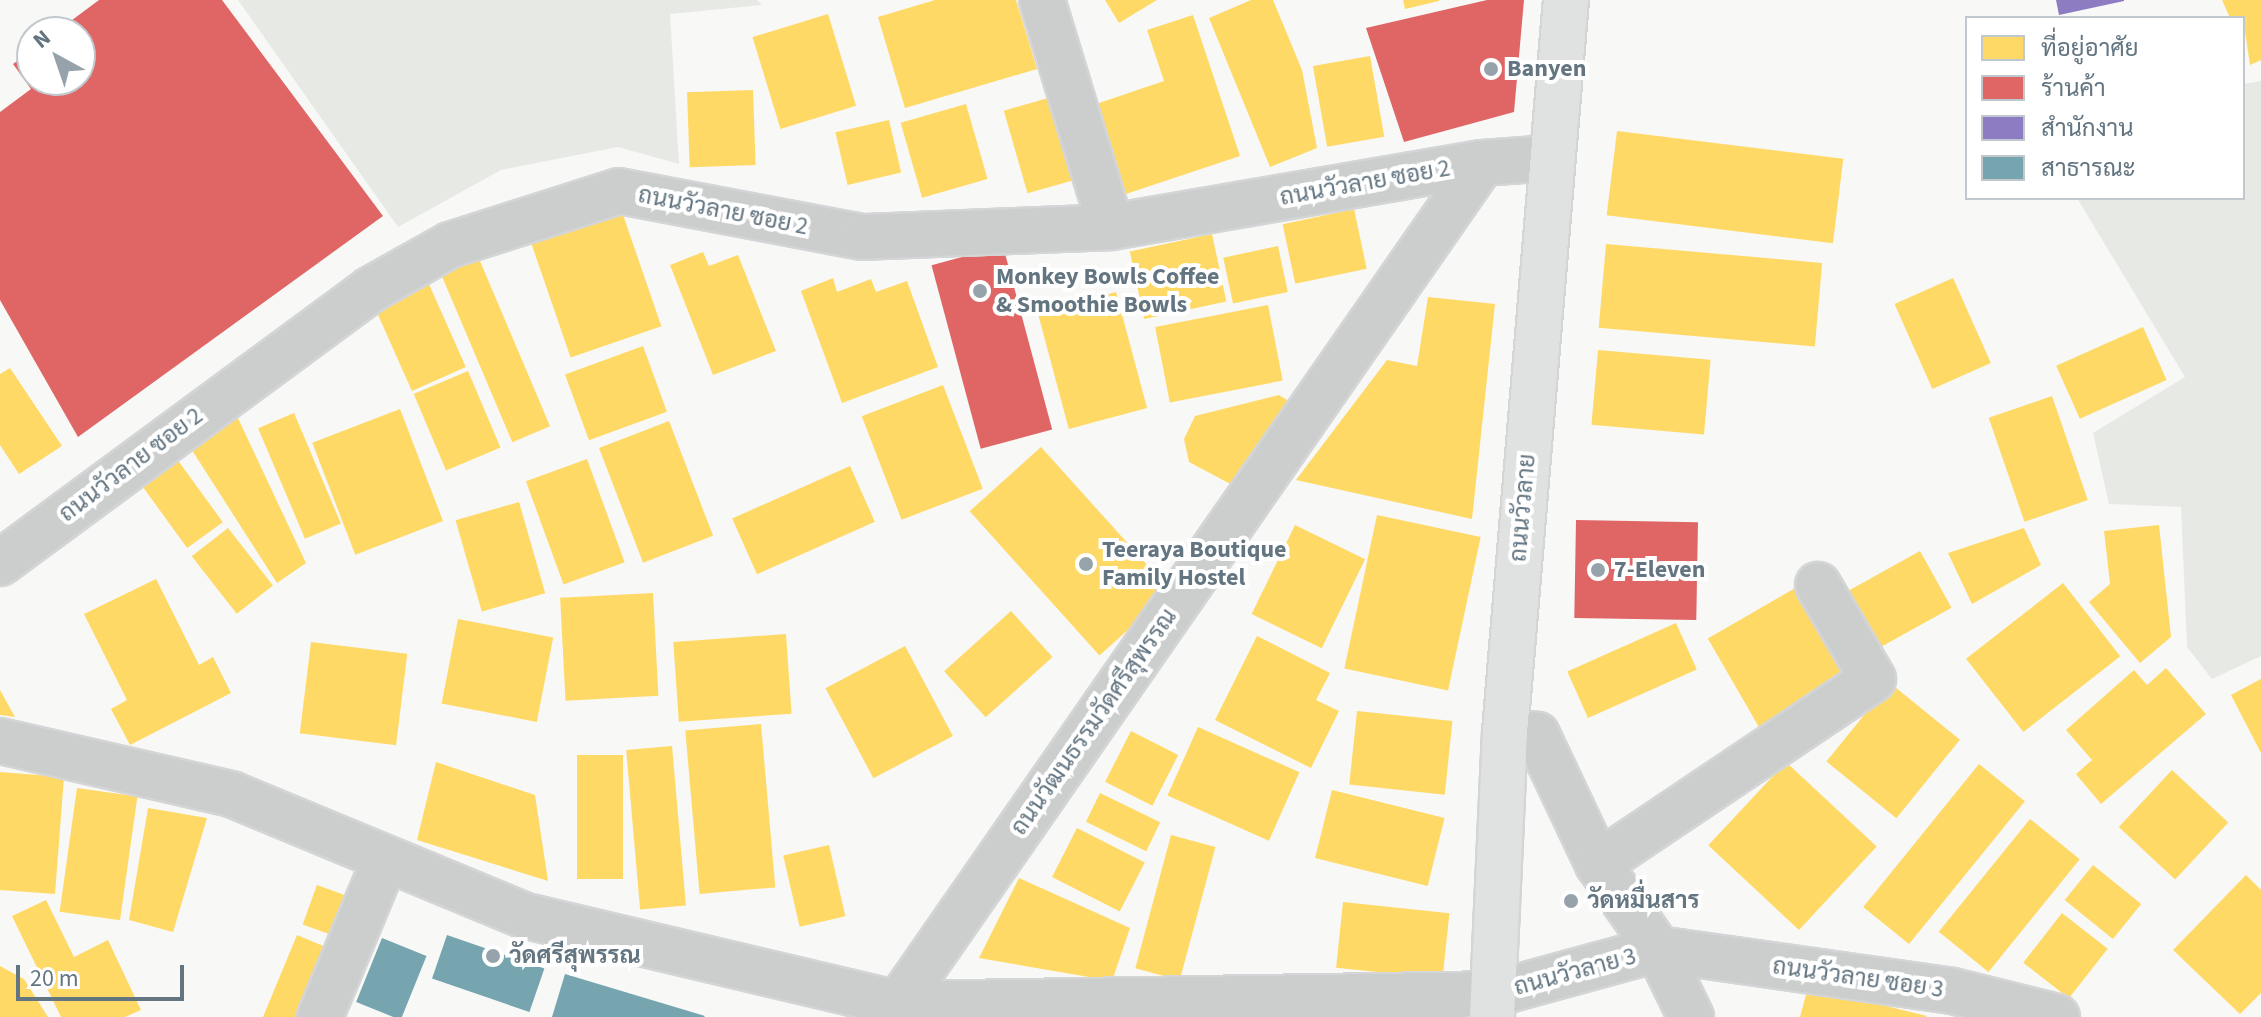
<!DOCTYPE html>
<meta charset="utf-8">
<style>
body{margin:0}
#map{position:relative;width:2261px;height:1017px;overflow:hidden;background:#f8f8f7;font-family:"Source Sans 3",Sarabun,sans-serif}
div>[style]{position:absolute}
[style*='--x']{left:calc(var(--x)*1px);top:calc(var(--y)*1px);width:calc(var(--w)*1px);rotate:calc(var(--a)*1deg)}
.green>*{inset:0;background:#e7eae4}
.homes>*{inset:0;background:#ffd966;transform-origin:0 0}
.shops>*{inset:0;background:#e06666;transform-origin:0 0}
.offices>*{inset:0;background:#8e7cc3}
.public>*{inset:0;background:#76a5af;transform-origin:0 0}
.roads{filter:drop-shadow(2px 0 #d4d5d6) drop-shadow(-2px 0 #d4d5d6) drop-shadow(0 2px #d4d5d6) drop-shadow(0 -2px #d4d5d6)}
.street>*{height:44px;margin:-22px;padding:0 22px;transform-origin:22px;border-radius:22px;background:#cccece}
.secondary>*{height:44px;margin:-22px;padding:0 22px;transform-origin:22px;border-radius:22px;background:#e0e1e1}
.dots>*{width:22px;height:22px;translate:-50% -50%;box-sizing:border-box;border:4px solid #fff;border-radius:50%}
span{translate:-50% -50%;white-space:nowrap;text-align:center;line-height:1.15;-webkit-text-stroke:8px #fff;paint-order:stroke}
.poi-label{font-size:24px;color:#637581;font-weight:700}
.left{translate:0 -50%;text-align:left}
.street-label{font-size:24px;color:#637581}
.legend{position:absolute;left:1965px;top:16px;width:280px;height:184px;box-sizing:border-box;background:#fff;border:2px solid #c1c8cd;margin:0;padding:10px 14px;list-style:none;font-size:24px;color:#637581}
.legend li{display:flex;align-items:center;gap:16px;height:40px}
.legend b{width:40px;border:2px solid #c1c8cd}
.north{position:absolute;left:16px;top:16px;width:80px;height:80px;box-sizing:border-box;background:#fff;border:2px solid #c1c8cd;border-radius:50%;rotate:320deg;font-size:22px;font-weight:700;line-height:32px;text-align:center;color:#637581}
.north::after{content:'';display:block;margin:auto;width:28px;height:36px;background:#97a3aa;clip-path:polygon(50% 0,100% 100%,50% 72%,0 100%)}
.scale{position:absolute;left:16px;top:965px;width:168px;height:36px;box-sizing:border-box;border:4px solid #637581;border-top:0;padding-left:10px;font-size:24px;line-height:28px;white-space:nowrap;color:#637581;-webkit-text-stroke:6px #fff;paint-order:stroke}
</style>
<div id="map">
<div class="green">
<div style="clip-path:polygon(238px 0,757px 0,762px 5px,670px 14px,679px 164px,618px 147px,501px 170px,398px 227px)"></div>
<div style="clip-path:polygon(2261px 81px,2261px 656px,2212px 679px,2187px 647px,2181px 507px,2109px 504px,2093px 433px,2185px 377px,2077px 198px,2243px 198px,2243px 84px)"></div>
</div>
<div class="homes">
<div style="clip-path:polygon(935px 0,1016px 0,1037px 69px,905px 108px,878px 17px)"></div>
<div style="clip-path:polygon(1105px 0,1157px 0,1119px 23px)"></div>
<div style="clip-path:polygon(1251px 0,1273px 0,1302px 70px,1317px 148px,1270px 167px,1209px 18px)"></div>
<div style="clip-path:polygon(1403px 0,1439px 0,1439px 1px,1405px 9px)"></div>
<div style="clip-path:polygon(2222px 0,2261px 0,2261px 60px,2250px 65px,2243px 18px,2230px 18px)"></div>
<div style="left:828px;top:14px;width:96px;height:79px;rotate:73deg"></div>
<div style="clip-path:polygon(1193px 15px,1240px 156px,1126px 194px,1096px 104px,1164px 81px,1147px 30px)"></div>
<div style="left:1370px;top:56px;width:82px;height:58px;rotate:80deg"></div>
<div style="left:753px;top:90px;width:75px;height:66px;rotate:88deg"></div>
<div style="left:1048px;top:98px;width:86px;height:46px;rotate:74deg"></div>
<div style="left:966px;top:104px;width:78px;height:68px;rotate:74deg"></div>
<div style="left:889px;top:120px;width:54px;height:55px;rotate:77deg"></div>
<div style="left:1617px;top:131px;width:228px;height:85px;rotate:7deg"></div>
<div style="left:621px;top:209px;width:124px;height:96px;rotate:71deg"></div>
<div style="left:1354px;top:209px;width:61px;height:73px;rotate:78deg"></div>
<div style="left:1212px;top:234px;width:69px;height:84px;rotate:78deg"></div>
<div style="left:1606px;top:244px;width:217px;height:84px;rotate:5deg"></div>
<div style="left:1278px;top:246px;width:47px;height:56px;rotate:78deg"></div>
<div style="clip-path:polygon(703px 252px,709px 266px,738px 255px,776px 351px,713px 375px,670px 265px)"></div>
<div style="left:477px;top:254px;width:187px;height:41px;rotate:67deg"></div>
<div style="clip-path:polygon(833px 278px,837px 292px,871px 279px,876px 292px,907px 281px,938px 367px,842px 403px,801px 291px)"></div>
<div style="left:1953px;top:278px;width:93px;height:64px;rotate:66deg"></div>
<div style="left:428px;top:282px;width:93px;height:59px;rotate:66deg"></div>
<div style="left:1116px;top:292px;width:120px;height:81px;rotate:75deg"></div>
<div style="clip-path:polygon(1428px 297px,1495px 304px,1472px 519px,1296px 480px,1387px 360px,1417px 366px)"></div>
<div style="left:1268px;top:305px;width:77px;height:115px;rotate:79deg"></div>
<div style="left:2143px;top:327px;width:58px;height:95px;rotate:66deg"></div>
<div style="left:643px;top:346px;width:70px;height:83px;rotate:70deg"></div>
<div style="left:1598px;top:350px;width:113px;height:75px;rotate:5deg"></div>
<div style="clip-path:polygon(10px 368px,62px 446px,19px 474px,0 445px,0 374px)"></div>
<div style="left:468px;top:371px;width:83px;height:59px;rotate:67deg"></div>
<div style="left:943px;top:385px;width:111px;height:87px;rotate:69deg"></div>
<div style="clip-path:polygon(1279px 395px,1292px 403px,1236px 487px,1189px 462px,1184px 439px,1195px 416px)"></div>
<div style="left:2052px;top:396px;width:110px;height:67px;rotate:71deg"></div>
<div style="left:400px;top:409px;width:120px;height:94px;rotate:69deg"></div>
<div style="left:294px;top:413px;width:120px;height:39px;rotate:67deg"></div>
<div style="clip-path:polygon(236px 414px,306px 563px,277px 583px,188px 444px)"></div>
<div style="left:669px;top:421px;width:123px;height:75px;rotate:69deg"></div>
<div style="left:1041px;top:447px;width:194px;height:96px;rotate:48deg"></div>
<div style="left:174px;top:455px;width:83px;height:44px;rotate:54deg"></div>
<div style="left:587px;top:459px;width:110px;height:65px;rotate:70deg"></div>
<div style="left:850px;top:466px;width:61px;height:129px;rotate:66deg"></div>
<div style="left:519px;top:502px;width:95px;height:66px;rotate:74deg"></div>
<div style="left:1377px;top:515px;width:106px;height:157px;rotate:12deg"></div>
<div style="left:1295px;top:525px;width:78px;height:99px;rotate:26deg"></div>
<div style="clip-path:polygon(2159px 525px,2171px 637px,2140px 663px,2089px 602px,2110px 584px,2104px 531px)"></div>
<div style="left:228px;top:528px;width:73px;height:46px;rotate:52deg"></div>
<div style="clip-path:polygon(2024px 528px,2041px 565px,1972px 604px,1948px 553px)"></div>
<div style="left:1920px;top:551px;width:65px;height:88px;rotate:61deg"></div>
<div style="clip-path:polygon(156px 579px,199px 665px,213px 657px,231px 693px,130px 745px,111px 709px,127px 700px,84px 614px)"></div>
<div style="left:2063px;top:583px;width:93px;height:123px;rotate:52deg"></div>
<div style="left:1797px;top:587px;width:103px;height:103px;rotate:60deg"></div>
<div style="left:653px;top:593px;width:103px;height:93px;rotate:87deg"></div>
<div style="left:1011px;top:611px;width:62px;height:90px;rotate:48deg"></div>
<div style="left:458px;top:619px;width:97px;height:86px;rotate:11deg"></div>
<div style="left:1676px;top:623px;width:51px;height:119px;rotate:66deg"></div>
<div style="left:786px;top:634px;width:80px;height:113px;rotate:86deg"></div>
<div style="clip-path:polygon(1257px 636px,1330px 673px,1316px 700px,1339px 711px,1311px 768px,1215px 720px)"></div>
<div style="left:311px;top:642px;width:97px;height:92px;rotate:7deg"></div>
<div style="left:905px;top:646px;width:102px;height:90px;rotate:62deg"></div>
<div style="clip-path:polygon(2166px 668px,2206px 714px,2101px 804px,2076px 774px,2092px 760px,2066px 730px,2134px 670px,2147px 685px)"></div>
<div style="clip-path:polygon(2261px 679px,2261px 753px,2231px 695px)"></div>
<div style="left:1890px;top:683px;width:90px;height:101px;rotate:39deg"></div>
<div style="clip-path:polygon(0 690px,15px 717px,0 715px)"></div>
<div style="left:1357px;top:711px;width:96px;height:74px;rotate:6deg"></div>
<div style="left:761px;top:724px;width:164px;height:76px;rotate:85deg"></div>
<div style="left:1198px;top:727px;width:111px;height:75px;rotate:24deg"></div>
<div style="left:1131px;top:731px;width:53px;height:57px;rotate:27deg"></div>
<div style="left:672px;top:746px;width:160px;height:46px;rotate:85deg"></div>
<div style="left:577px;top:755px;width:46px;height:124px"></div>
<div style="clip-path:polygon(436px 762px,535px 795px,548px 881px,417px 840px)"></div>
<div style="left:1786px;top:762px;width:124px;height:114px;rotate:43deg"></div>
<div style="left:1979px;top:764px;width:59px;height:184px;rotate:39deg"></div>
<div style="left:2172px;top:770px;width:77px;height:78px;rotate:43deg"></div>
<div style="clip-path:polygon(0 772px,64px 777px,55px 894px,0 890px)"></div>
<div style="left:77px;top:788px;width:61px;height:125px;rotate:8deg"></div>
<div style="left:1332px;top:790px;width:116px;height:70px;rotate:14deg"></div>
<div style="left:1100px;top:793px;width:67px;height:32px;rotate:26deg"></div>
<div style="clip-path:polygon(148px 808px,207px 818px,173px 932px,129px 920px)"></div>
<div style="left:2030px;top:819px;width:64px;height:145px;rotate:39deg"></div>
<div style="left:1077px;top:828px;width:76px;height:55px;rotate:27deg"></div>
<div style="left:1171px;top:835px;width:46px;height:138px;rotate:15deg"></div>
<div style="left:829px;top:845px;width:73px;height:47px;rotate:77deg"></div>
<div style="left:2093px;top:865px;width:62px;height:45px;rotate:39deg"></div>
<div style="clip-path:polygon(2246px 875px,2261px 890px,2261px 993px,2240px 1014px,2173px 950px)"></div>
<div style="clip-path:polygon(1019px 878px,1130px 928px,1112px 981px,979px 958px)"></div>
<div style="left:317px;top:885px;width:38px;height:42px;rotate:20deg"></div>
<div style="clip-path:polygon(46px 900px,74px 957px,108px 940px,141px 1010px,125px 1017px,61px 1017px,12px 916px)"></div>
<div style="left:1343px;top:902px;width:107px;height:66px;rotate:6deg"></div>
<div style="left:2062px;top:913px;width:58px;height:63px;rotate:38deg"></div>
<div style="clip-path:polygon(297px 935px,333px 950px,305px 1017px,263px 1017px)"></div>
<div style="clip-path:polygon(0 966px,24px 979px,48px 1017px,0 1017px)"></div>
<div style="clip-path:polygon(1808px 987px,1927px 1016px,1926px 1017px,1800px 1017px)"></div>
</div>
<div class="shops">
<div style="clip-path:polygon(99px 0,222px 0,383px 216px,78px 437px,0 300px,0 112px,31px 89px,13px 64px,32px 50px,32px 80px,80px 80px,80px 32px,56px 32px)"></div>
<div style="clip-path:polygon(1487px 0,1524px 0,1514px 112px,1404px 142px,1366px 28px)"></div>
<div style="left:1003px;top:246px;width:190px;height:74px;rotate:75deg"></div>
<div style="left:1576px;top:520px;width:122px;height:98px;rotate:1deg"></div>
</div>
<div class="offices">
<div style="clip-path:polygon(2056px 0,2124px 0,2124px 1px,2059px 15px)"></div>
</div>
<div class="public">
<div style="left:447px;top:935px;width:103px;height:46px;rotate:19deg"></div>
<div style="left:382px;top:938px;width:48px;height:69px;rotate:22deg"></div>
<div style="clip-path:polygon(565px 974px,705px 1016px,704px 1017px,552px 1017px)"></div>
</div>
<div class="roads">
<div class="street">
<div style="--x:1042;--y:0;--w:237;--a:73.1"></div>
<div style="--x:0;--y:563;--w:460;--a:-36.4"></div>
<div style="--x:370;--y:290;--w:92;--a:-29.4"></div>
<div style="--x:450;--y:245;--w:177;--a:-17.7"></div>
<div style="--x:619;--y:191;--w:248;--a:10.7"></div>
<div style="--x:863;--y:237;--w:248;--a:-2.3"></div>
<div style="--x:1111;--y:227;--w:376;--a:-9.8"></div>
<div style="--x:1482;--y:163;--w:69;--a:-4.1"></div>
<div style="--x:1505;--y:732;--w:32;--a:5"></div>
<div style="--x:1537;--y:735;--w:143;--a:64.7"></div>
<div style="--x:1598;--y:864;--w:104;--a:54.8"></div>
<div style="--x:1658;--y:949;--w:76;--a:64.1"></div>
<div style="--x:0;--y:741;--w:237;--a:12.9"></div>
<div style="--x:231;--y:794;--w:319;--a:22.5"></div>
<div style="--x:526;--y:916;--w:382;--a:13.3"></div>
<div style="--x:898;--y:1004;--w:595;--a:-0.96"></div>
<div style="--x:1493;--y:994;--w:171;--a:-15.3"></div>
<div style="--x:1658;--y:949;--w:297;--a:8.1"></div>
<div style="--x:1952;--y:991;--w:108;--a:13.9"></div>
<div style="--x:1598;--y:864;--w:331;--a:-33.9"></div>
<div style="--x:1873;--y:679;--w:109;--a:-120.3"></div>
<div style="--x:898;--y:1004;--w:1024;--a:-55.22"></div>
<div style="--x:320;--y:1017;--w:170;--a:-67.5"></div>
</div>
<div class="secondary">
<div style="--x:1492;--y:1017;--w:285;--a:-87.4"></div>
<div style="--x:1505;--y:732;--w:735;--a:-85.24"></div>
</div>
</div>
<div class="dots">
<div style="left:1491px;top:69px;background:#97a3aa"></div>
<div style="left:980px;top:291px;background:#97a3aa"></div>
<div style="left:1086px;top:564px;background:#97a3aa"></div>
<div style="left:1598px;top:570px;background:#97a3aa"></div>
<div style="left:1571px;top:901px;background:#97a3aa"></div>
<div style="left:493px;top:956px;background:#97a3aa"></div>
</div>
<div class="poi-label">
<span class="left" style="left:1507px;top:69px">Banyen</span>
<span class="left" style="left:996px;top:291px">Monkey Bowls Coffee<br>&amp; Smoothie Bowls</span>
<span class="left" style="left:1102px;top:564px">Teeraya Boutique<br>Family Hostel</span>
<span class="left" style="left:1614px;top:570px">7-Eleven</span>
<span class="left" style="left:1587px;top:901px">วัดหมื่นสาร</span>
<span class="left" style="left:509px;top:956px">วัดศรีสุพรรณ</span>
</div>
<div class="street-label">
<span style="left:1365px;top:183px;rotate:-10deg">ถนนวัวลาย ซอย 2</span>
<span style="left:723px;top:211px;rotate:11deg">ถนนวัวลาย ซอย 2</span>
<span style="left:131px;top:465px;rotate:-37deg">ถนนวัวลาย ซอย 2</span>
<span style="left:1523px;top:508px;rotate:-85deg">ถนนวัวลาย</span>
<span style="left:1094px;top:722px;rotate:-55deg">ถนนวัฒนธรรมวัดศรีสุพรรณ</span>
<span style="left:1575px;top:972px;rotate:-15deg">ถนนวัวลาย 3</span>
<span style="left:1858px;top:978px;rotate:8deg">ถนนวัวลาย ซอย 3</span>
</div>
<ul class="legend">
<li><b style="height:22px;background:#ffd966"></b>ที่อยู่อาศัย</li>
<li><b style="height:22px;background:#e06666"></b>ร้านค้า</li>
<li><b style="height:22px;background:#8e7cc3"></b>สำนักงาน</li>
<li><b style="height:22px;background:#76a5af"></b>สาธารณะ</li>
</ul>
<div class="north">N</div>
<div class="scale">20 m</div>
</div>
